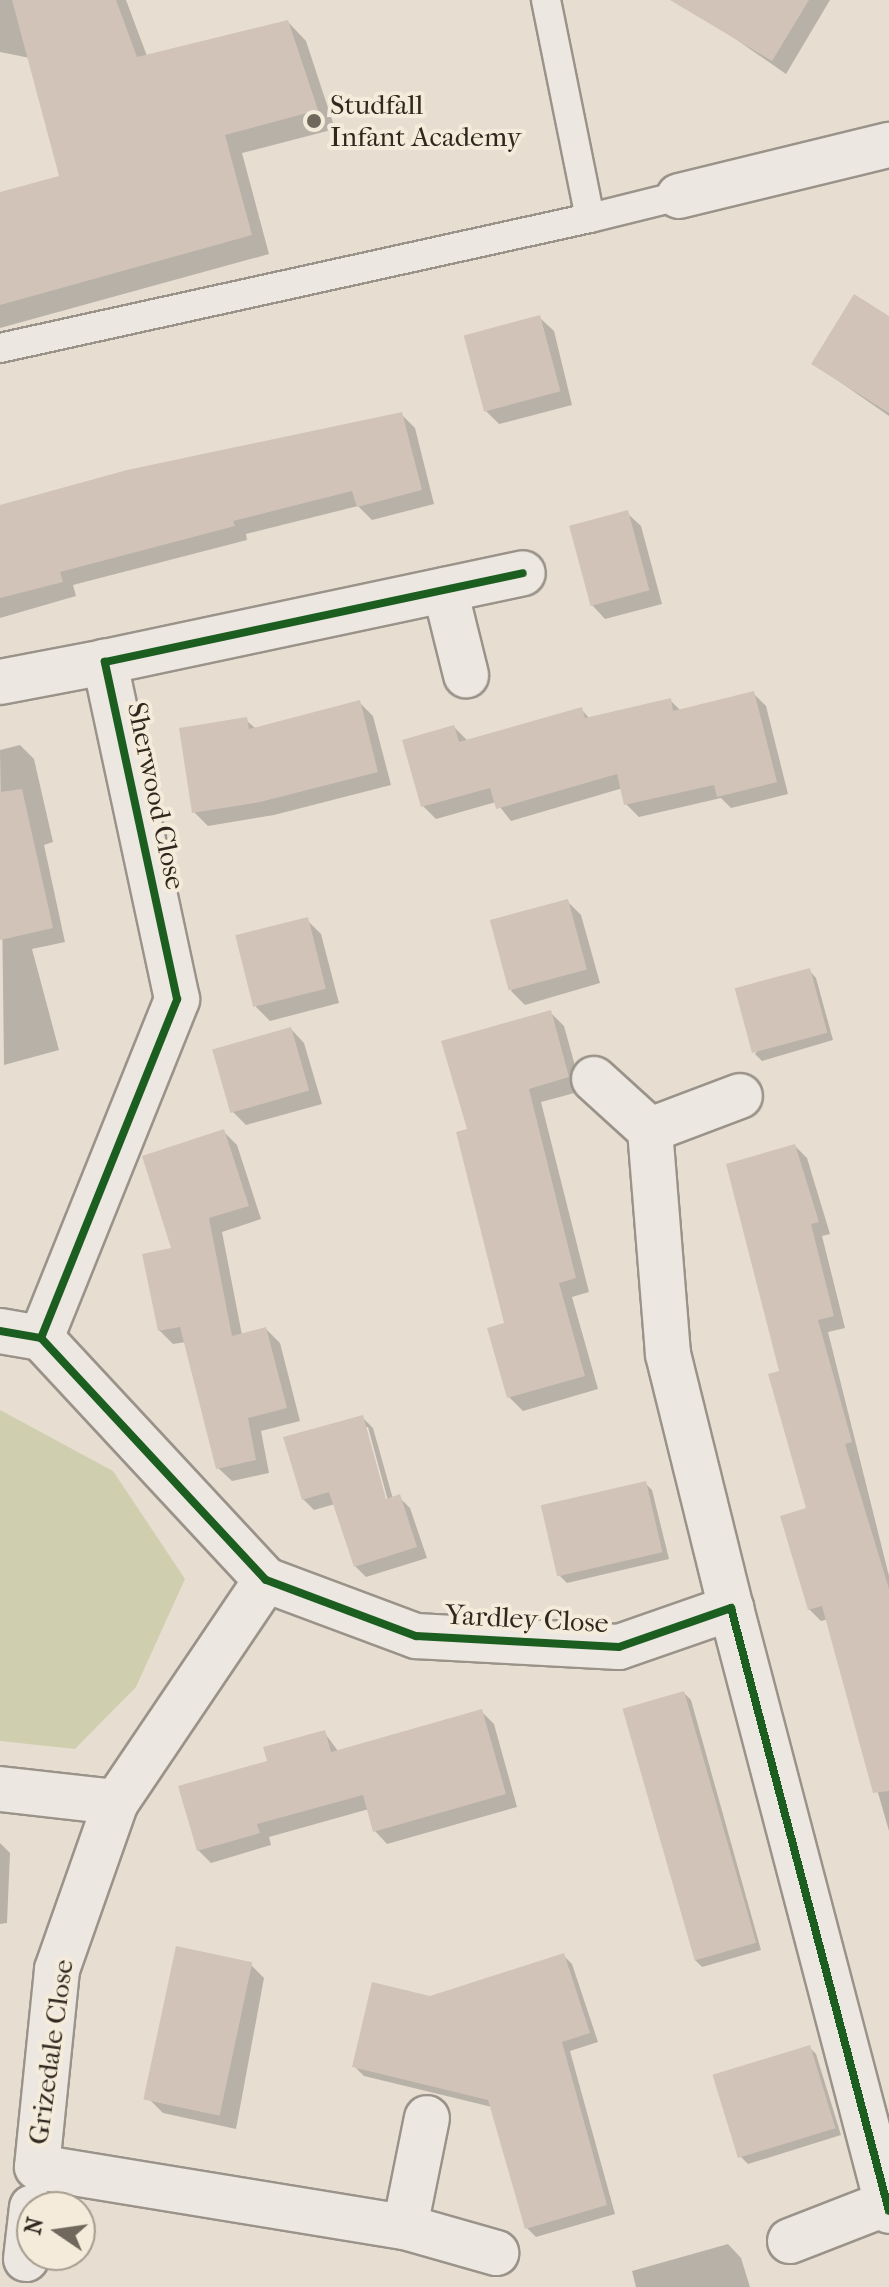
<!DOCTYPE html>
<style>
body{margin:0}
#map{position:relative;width:889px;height:2287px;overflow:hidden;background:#e7ded1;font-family:"IM FELL French Canon",serif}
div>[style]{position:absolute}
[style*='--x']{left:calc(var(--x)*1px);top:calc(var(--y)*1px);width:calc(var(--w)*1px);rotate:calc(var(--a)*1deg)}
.green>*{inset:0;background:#cfcfb0}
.shadow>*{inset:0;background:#0003}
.building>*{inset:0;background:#d2c3b9;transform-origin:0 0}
.roads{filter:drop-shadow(2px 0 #99938a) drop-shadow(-2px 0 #99938a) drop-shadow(0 2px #99938a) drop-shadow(0 -2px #99938a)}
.lane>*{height:28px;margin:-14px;padding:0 14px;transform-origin:14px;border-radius:14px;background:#ece7e0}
.street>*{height:44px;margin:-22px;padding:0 22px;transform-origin:22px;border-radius:22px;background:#ece7e0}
.cycleway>*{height:8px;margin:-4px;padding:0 4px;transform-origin:4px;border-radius:4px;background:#1b5e20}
.dots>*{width:22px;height:22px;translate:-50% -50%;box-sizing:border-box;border:4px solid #f5ebdb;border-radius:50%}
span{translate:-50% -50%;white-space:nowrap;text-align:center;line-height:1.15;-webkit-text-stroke:8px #f5ebdb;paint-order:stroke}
.poi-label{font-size:28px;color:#30271f}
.left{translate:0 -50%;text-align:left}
.street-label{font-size:28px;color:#30271f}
.north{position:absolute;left:16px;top:2191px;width:80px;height:80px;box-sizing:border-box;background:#f5ebdb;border:2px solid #a69d90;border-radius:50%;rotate:283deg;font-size:22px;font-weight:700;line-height:32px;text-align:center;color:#30271f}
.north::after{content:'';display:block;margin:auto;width:28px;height:36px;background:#70675d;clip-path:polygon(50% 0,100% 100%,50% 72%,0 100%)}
</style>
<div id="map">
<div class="green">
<div style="clip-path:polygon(0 1410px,113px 1471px,185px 1579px,136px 1687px,75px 1749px,0 1741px)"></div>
</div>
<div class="shadow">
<div style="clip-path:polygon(0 0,126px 0,147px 56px,288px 22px,306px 41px,335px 129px,242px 153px,269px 254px,0 328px,0 194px,61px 177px,30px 58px,0 52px)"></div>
<div style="clip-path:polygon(742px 0,830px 0,786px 74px,724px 31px)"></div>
<div style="clip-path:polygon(540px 318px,554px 331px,572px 405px,499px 424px,485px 410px)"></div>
<div style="clip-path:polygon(889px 318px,889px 416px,814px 364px)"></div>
<div style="clip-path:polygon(401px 414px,415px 428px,434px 504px,372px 520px,358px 506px,246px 534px,247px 540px,73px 585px,76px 596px,0 618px,0 506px)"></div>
<div style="clip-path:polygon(627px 513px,641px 526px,662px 604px,605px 619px,592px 605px)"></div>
<div style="clip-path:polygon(753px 693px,766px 706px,788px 794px,731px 808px,721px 798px,639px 817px,626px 804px,623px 788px,511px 821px,496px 802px,436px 819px,423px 806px,454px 727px,467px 740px,581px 709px,590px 719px,670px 700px,681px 711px)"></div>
<div style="clip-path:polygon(359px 702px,373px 716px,391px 785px,274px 815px,208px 826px,194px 812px,246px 720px,256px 729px)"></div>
<div style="clip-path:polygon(20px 745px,34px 759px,53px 842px,44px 845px,65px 942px,32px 949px,59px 1050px,4px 1065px,0 750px)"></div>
<div style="clip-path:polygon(567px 901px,581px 915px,600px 983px,525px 1005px,511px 991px)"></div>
<div style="clip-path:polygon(307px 920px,321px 934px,339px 1003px,270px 1021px,256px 1007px)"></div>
<div style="clip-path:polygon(809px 970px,816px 978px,833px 1040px,762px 1061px,755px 1054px)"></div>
<div style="clip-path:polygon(550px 1012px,564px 1026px,582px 1091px,541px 1102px,589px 1292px,572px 1297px,598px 1389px,523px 1411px,509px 1397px,507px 1324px,469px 1130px)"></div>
<div style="clip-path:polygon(291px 1029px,304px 1043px,322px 1104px,246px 1125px,232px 1111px)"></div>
<div style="clip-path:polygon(223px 1131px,237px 1145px,261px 1219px,222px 1232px,242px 1335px,266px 1329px,280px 1343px,300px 1421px,261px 1431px,269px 1473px,232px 1481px,218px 1468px,186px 1342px,173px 1344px,159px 1330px,174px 1250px)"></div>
<div style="clip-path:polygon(795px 1146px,807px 1158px,830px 1234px,822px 1236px,845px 1328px,828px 1332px,889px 1576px,889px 1831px,828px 1619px,821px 1621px,809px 1609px,808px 1510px,782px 1372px)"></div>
<div style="clip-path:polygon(evenodd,362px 1417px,373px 1428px,393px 1499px,399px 1497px,410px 1508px,427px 1558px,366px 1577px,355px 1566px,335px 1504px,314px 1510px,303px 1499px,362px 1417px,364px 1427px,368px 1427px,390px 1508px,387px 1509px,364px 1427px)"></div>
<div style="clip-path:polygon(645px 1483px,652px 1490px,669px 1559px,567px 1583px,560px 1576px)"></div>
<div style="clip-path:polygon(684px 1693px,691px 1700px,761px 1950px,702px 1967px,695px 1960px)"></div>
<div style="clip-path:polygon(481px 1711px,494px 1724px,517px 1807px,387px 1844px,375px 1831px,369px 1809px,269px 1837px,271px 1845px,211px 1863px,198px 1850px,269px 1762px,324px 1732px,338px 1751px)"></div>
<div style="clip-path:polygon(0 1843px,10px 1853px,7px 1923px,0 1924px)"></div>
<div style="clip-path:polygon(563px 1955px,572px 1964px,598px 2042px,570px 2051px,615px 2214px,536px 2237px,527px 2228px,492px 2107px,364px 2076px,355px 2067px,430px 1998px)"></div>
<div style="clip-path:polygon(250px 1964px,264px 1978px,236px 2129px,163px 2113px,149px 2099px)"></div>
<div style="clip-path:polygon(809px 2047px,816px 2054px,841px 2135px,748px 2164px,741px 2157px)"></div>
<div style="clip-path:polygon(728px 2244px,741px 2258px,750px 2287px,636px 2287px,632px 2271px)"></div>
</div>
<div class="building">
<div style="clip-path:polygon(12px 0,116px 0,137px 57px,288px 20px,318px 110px,225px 135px,252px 235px,0 305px,0 192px,59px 176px)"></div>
<div style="clip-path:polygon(670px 0,809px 0,772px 61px)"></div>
<div style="clip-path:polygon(854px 294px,889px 316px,889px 413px,811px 364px)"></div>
<div style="left:540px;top:315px;width:79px;height:79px;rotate:75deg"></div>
<div style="clip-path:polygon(402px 412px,422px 490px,357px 507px,352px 491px,233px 521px,235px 526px,60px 572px,63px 582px,0 598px,0 505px,127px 470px)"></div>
<div style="left:628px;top:510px;width:83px;height:61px;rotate:75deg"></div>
<div style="clip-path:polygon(754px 691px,777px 782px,717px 797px,714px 785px,624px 805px,617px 774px,496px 809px,490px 788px,421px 807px,402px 740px,454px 725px,459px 742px,582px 707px,585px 718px,671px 698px,673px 711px)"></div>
<div style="clip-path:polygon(360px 700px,378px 772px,260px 802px,192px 813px,179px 728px,247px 717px,249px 729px)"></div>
<div style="clip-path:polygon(22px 789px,53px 928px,0 940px,0 792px)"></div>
<div style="left:568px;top:899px;width:73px;height:81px;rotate:75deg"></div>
<div style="left:308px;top:917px;width:74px;height:75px;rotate:76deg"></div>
<div style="left:810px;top:968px;width:67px;height:78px;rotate:75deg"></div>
<div style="clip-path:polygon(551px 1010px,569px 1077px,529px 1089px,576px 1278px,559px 1283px,585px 1376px,507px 1398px,487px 1328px,504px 1323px,456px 1132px,467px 1129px,441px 1041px)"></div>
<div style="left:291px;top:1027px;width:66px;height:82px;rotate:74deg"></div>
<div style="clip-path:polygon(224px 1129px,249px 1206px,209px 1218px,232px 1336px,266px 1327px,287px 1408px,248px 1418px,256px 1460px,216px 1469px,180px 1327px,158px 1331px,142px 1254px,171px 1248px,142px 1156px)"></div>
<div style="clip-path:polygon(795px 1144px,819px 1222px,811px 1224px,834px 1316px,818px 1320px,852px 1442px,845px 1444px,889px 1589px,889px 1791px,873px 1793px,822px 1606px,808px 1610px,780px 1516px,806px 1508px,768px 1374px,779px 1371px,726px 1164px)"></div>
<div style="clip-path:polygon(363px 1415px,386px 1499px,400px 1494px,417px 1547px,354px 1567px,329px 1492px,302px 1500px,283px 1437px)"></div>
<div style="left:646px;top:1481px;width:73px;height:108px;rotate:77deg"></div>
<div style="left:684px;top:1691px;width:262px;height:64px;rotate:74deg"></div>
<div style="clip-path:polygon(482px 1709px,506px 1794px,373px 1832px,363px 1795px,257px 1824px,260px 1833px,197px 1851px,178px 1786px,267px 1761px,263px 1747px,325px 1730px,331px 1752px)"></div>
<div style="left:176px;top:1946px;width:78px;height:157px;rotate:12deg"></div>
<div style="clip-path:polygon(564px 1953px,590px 2033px,562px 2042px,607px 2205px,525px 2229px,488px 2100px,352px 2067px,372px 1982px,430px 1996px)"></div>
<div style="left:810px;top:2045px;width:87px;height:102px;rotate:73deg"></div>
</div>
<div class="roads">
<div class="lane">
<div style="--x:546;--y:0;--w:222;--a:78.6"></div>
<div style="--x:590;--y:218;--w:92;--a:-13.9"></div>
<div style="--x:0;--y:348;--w:604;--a:-12.43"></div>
</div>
<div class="street">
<div style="--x:679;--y:196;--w:216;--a:-13.7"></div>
<div style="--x:445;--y:590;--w:88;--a:76.1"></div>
<div style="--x:0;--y:682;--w:107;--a:-10.8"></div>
<div style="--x:594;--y:1079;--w:76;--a:42.3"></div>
<div style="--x:650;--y:1130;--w:225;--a:85.4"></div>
<div style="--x:668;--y:1354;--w:262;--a:76.1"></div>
<div style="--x:650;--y:1130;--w:96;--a:-20.7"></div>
<div style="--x:0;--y:1331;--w:42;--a:9.7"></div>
<div style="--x:41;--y:1338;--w:330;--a:47.1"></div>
<div style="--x:266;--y:1580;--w:160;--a:20.5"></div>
<div style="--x:416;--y:1636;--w:203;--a:3.1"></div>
<div style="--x:619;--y:1647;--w:119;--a:-19.2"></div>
<div style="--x:731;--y:1608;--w:623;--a:75.32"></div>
<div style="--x:41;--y:1338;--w:365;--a:-68.1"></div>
<div style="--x:177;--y:999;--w:345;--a:-102.1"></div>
<div style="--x:105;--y:662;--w:427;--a:-12"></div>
<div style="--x:266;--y:1580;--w:268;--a:124"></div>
<div style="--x:116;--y:1802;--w:178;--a:109.4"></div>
<div style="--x:57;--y:1970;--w:198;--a:95.8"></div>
<div style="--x:37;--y:2167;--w:373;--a:9.3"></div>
<div style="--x:405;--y:2227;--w:95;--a:15.9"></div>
<div style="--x:0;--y:1789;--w:117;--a:6.4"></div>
<div style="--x:405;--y:2227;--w:111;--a:-78.6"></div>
<div style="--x:790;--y:2241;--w:102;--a:-21.3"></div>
<div style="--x:26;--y:2259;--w:52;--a:-83.4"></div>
</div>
</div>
<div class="cycleway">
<div style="--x:0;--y:1331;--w:42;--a:9.7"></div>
<div style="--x:41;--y:1338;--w:330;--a:47.1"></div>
<div style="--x:266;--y:1580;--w:160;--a:20.5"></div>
<div style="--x:416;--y:1636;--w:203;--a:3.1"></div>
<div style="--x:619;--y:1647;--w:119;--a:-19.2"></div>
<div style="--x:731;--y:1608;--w:623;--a:75.32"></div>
<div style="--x:41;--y:1338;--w:365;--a:-68.1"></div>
<div style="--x:177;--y:999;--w:345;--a:-102.1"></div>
<div style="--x:105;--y:662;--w:427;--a:-12"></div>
</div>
<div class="dots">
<div style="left:314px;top:121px;background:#70675d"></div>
</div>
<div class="poi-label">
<span class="left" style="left:330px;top:121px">Studfall<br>Infant Academy</span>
</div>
<div class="street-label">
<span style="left:156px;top:796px;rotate:78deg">Sherwood Close</span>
<span style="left:527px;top:1619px;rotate:3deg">Yardley Close</span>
<span style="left:51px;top:2052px;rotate:-82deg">Grizedale Close</span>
</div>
<div class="north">N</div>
</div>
